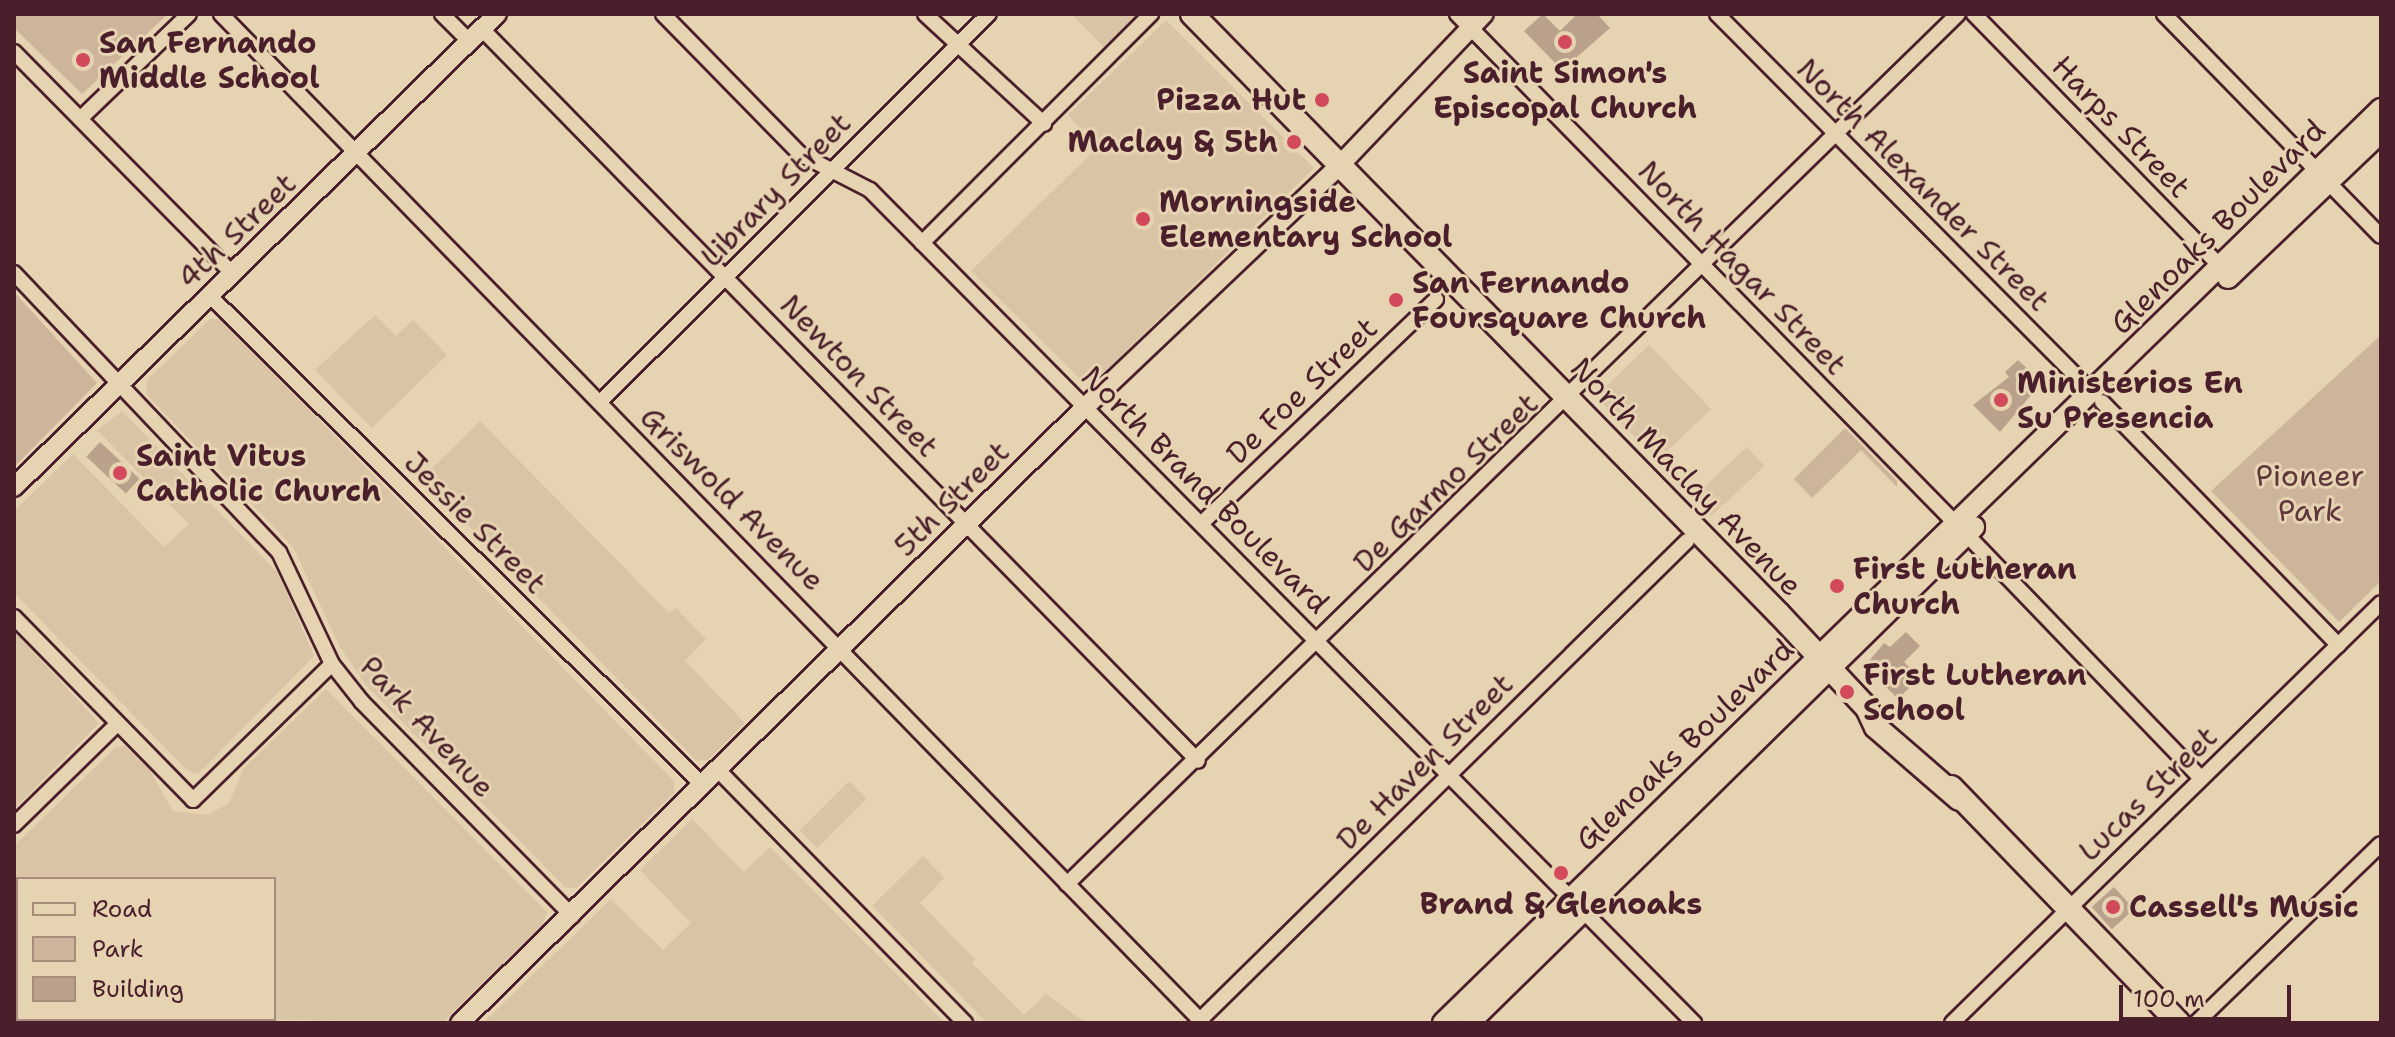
<!DOCTYPE html>
<style>
body{margin:0}
#map{position:relative;width:2395px;height:1037px;overflow:hidden;background:#e6d3b1;font-family:"Shantell Sans",sans-serif}
div>[style]{position:absolute}
[style*='--x']{left:calc(var(--x)*1px);top:calc(var(--y)*1px);width:calc(var(--w)*1px);rotate:calc(var(--a)*1deg)}
.built>*{inset:0;background:#d9c4a6;transform-origin:0 0}
.green>*{inset:0;background:#cdb59b}
.stream>*{height:3px;margin:-1.5px;padding:0 1.5px;transform-origin:1.5px;border-radius:1.5px;background:#aa8e7e}
.building>*{inset:0;background:#baa18c;transform-origin:0 0}
.roads{filter:drop-shadow(2px 0 #4a1f2b) drop-shadow(-2px 0 #4a1f2b) drop-shadow(0 2px #4a1f2b) drop-shadow(0 -2px #4a1f2b)}
.minor>*{height:14px;margin:-7px;padding:0 7px;transform-origin:7px;border-radius:7px;background:#e6d3b1}
.tertiary>*{height:18px;margin:-9px;padding:0 9px;transform-origin:9px;border-radius:9px;background:#e6d3b1}
.secondary>*{height:20px;margin:-10px;padding:0 10px;transform-origin:10px;border-radius:10px;background:#e6d3b1}
.primary>*{height:22px;margin:-11px;padding:0 11px;transform-origin:11px;border-radius:11px;background:#e6d3b1}
.dots>*{width:22px;height:22px;translate:-50% -50%;box-sizing:border-box;border:4px solid #e6d3b1;border-radius:50%}
span{translate:-50% -50%;white-space:nowrap;text-align:center;line-height:1.15;-webkit-text-stroke:6px #e6d3b1;paint-order:stroke}
.poi-label{font-size:30px;color:#4a1f2b;font-weight:700}
.left{translate:0 -50%;text-align:left}
.right{translate:-100% -50%;text-align:right}
.street-label{font-size:30px;color:#4a1f2b}
.park-label{font-size:30px;color:#5e363c}
.frame{position:absolute;inset:0;border:16px solid #4a1f2b;pointer-events:none}
.legend{position:absolute;left:16px;top:877px;width:260px;height:144px;box-sizing:border-box;background:#e6d3b1;border:2px solid #a88b7b;margin:0;padding:10px 14px;list-style:none;font-size:24px;color:#4a1f2b}
.legend li{display:flex;align-items:center;gap:16px;height:40px}
.legend b{width:40px;border:2px solid #a88b7b}
.scale{position:absolute;left:2119px;top:985px;width:172px;height:36px;box-sizing:border-box;border:4px solid #4a1f2b;border-top:0;padding-left:10px;font-size:24px;line-height:28px;white-space:nowrap;color:#4a1f2b;-webkit-text-stroke:6px #e6d3b1;paint-order:stroke}
</style>
<div id="map">
<div class="built">
<div style="clip-path:polygon(1071px 14px,1140px 14px,1105px 48px)"></div>
<div style="clip-path:polygon(1166px 20px,1314px 168px,1096px 380px,1084px 383px,971px 271px,1098px 147px,1068px 115px)"></div>
<div style="clip-path:polygon(375px 315px,396px 336px,413px 320px,447px 355px,372px 428px,315px 370px)"></div>
<div style="clip-path:polygon(210px 319px,220px 319px,674px 781px,674px 793px,576px 888px,565px 887px,366px 685px,340px 647px,293px 547px,146px 394px,148px 379px)"></div>
<div style="left:1649px;top:345px;width:89px;height:74px;rotate:46deg"></div>
<div style="clip-path:polygon(122px 411px,278px 573px,314px 656px,198px 774px,188px 771px,14px 593px,14px 511px,73px 454px,164px 547px,189px 524px,97px 430px)"></div>
<div style="clip-path:polygon(480px 421px,669px 613px,676px 608px,706px 639px,685px 661px,745px 723px,708px 760px,697px 761px,422px 478px)"></div>
<div style="left:1747px;top:447px;width:26px;height:73px;rotate:47deg"></div>
<div style="clip-path:polygon(14px 631px,99px 723px,14px 809px)"></div>
<div style="clip-path:polygon(326px 689px,547px 912px,543px 924px,442px 1023px,248px 1019px,274px 1019px,274px 879px,18px 879px,14px 924px,14px 846px,116px 747px,125px 746px,149px 769px,173px 811px,208px 815px,229px 803px,244px 768px)"></div>
<div style="left:849px;top:781px;width:25px;height:70px;rotate:45deg"></div>
<div style="clip-path:polygon(692px 819px,744px 872px,770px 847px,945px 1023px,483px 1023px,611px 899px,663px 950px,691px 923px,640px 870px)"></div>
<div style="clip-path:polygon(923px 856px,944px 878px,920px 903px,975px 959px,972px 963px,1024px 1015px,1046px 994px,1086px 1023px,987px 1023px,895px 929px,872px 906px)"></div>
</div>
<div class="green">
<div style="clip-path:polygon(14px 14px,168px 14px,82px 94px,14px 28px)"></div>
<div style="clip-path:polygon(14px 292px,97px 383px,14px 467px)"></div>
<div style="clip-path:polygon(2381px 335px,2381px 581px,2339px 622px,2211px 491px)"></div>
<div style="clip-path:polygon(1845px 428px,1897px 481px,1897px 487px,1861px 450px,1812px 498px,1794px 479px)"></div>
</div>
<div class="stream">
<div style="--x:14;--y:969;--w:4;--a:27"></div>
<div style="--x:14;--y:1008;--w:4;--a:27"></div>
<div style="--x:35;--y:1019;--w:9;--a:27"></div>
<div style="--x:121;--y:1019;--w:10;--a:24"></div>
</div>
<div class="building">
<div style="clip-path:polygon(1543px 14px,1560px 31px,1577px 14px,1597px 14px,1610px 28px,1562px 70px,1524px 31px)"></div>
<div style="clip-path:polygon(2018px 360px,2042px 382px,2000px 432px,1973px 405px,2009px 377px,2005px 372px)"></div>
<div style="left:100px;top:442px;width:54px;height:20px;rotate:43deg"></div>
<div style="clip-path:polygon(1906px 632px,1920px 646px,1904px 662px,1920px 677px,1898px 699px,1865px 666px,1884px 643px,1890px 647px)"></div>
<div style="left:2114px;top:887px;width:30px;height:30px;rotate:48deg"></div>
</div>
<div class="roads">
<div class="minor">
<div style="--x:221;--y:14;--w:1408;--a:45.78"></div>
<div style="--x:442;--y:14;--w:38;--a:45"></div>
<div style="--x:663;--y:14;--w:196;--a:45.6"></div>
<div style="--x:800;--y:154;--w:79;--a:27.2"></div>
<div style="--x:870;--y:190;--w:1172;--a:45.31"></div>
<div style="--x:925;--y:14;--w:162;--a:42.7"></div>
<div style="--x:1457;--y:14;--w:715;--a:45.62"></div>
<div style="--x:1717;--y:14;--w:534;--a:45.23"></div>
<div style="--x:1974;--y:14;--w:359;--a:45.7"></div>
<div style="--x:2164;--y:14;--w:310;--a:45.7"></div>
<div style="--x:481;--y:28;--w:1025;--a:45.63"></div>
<div style="--x:14;--y:52;--w:312;--a:45.4"></div>
<div style="--x:80;--y:119;--w:151;--a:-43.9"></div>
<div style="--x:922;--y:243;--w:324;--a:-45"></div>
<div style="--x:14;--y:273;--w:385;--a:46.5"></div>
<div style="--x:279;--y:552;--w:124;--a:64.7"></div>
<div style="--x:332;--y:664;--w:48;--a:51.7"></div>
<div style="--x:362;--y:702;--w:300;--a:45.5"></div>
<div style="--x:211;--y:297;--w:693;--a:44.77"></div>
<div style="--x:600;--y:402;--w:549;--a:-44.93"></div>
<div style="--x:2102;--y:402;--w:339;--a:45.8"></div>
<div style="--x:1204;--y:521;--w:321;--a:-43.7"></div>
<div style="--x:1966;--y:534;--w:339;--a:46.1"></div>
<div style="--x:14;--y:617;--w:256;--a:45.6"></div>
<div style="--x:193;--y:800;--w:194;--a:-44.4"></div>
<div style="--x:720;--y:772;--w:351;--a:45.7"></div>
<div style="--x:14;--y:825;--w:144;--a:-44.4"></div>
<div style="--x:1067;--y:884;--w:1245;--a:-44.32"></div>
<div style="--x:1200;--y:1020;--w:683;--a:-44.53"></div>
<div style="--x:1952;--y:1023;--w:600;--a:-44.39"></div>
<div style="--x:2196;--y:1023;--w:257;--a:-44.1"></div>
</div>
<div class="tertiary">
<div style="--x:14;--y:487;--w:676;--a:-44.4"></div>
<div style="--x:460;--y:1023;--w:876;--a:-44.58"></div>
<div style="--x:1084;--y:408;--w:352;--a:-43.5"></div>
<div style="--x:1339;--y:166;--w:210;--a:-46.4"></div>
</div>
<div class="secondary">
<div style="--x:2228;--y:278;--w:211;--a:-43.7"></div>
<div style="--x:1443;--y:1023;--w:1310;--a:-44.26"></div>
<div style="--x:1469;--y:1023;--w:708;--a:-44.48"></div>
</div>
<div class="primary">
<div style="--x:1192;--y:14;--w:839;--a:45.63"></div>
<div style="--x:1779;--y:614;--w:129;--a:46.9"></div>
<div style="--x:1867;--y:708;--w:21;--a:65"></div>
<div style="--x:1876;--y:727;--w:110;--a:40.9"></div>
<div style="--x:1951;--y:787;--w:328;--a:46"></div>
</div>
</div>
<div class="dots">
<div style="left:1565px;top:42px;background:#d1495b"></div>
<div style="left:83px;top:60px;background:#d1495b"></div>
<div style="left:1322px;top:100px;background:#d1495b"></div>
<div style="left:1294px;top:142px;background:#d1495b"></div>
<div style="left:1143px;top:219px;background:#d1495b"></div>
<div style="left:1396px;top:300px;background:#d1495b"></div>
<div style="left:2001px;top:400px;background:#d1495b"></div>
<div style="left:120px;top:473px;background:#d1495b"></div>
<div style="left:1837px;top:586px;background:#d1495b"></div>
<div style="left:1847px;top:692px;background:#d1495b"></div>
<div style="left:1561px;top:873px;background:#d1495b"></div>
<div style="left:2113px;top:907px;background:#d1495b"></div>
</div>
<div class="poi-label">
<span class="left" style="left:99px;top:60px">San Fernando<br>Middle School</span>
<span style="left:1565px;top:90px">Saint Simon's<br>Episcopal Church</span>
<span class="right" style="left:1306px;top:100px">Pizza Hut</span>
<span class="right" style="left:1278px;top:142px">Maclay &amp; 5th</span>
<span class="left" style="left:1159px;top:219px">Morningside<br>Elementary School</span>
<span class="left" style="left:1412px;top:300px">San Fernando<br>Foursquare Church</span>
<span class="left" style="left:2017px;top:400px">Ministerios En<br>Su Presencia</span>
<span class="left" style="left:136px;top:473px">Saint Vitus<br>Catholic Church</span>
<span class="left" style="left:1853px;top:586px">First Lutheran<br>Church</span>
<span class="left" style="left:1863px;top:692px">First Lutheran<br>School</span>
<span style="left:1561px;top:904px">Brand &amp; Glenoaks</span>
<span class="left" style="left:2129px;top:907px">Cassell's Music</span>
</div>
<div class="street-label">
<span style="left:2121px;top:127px;rotate:46deg">Harps Street</span>
<span style="left:1923px;top:185px;rotate:45deg">North Alexander Street</span>
<span style="left:776px;top:190px;rotate:-46deg">Library Street</span>
<span style="left:2218px;top:227px;rotate:-45deg">Glenoaks Boulevard</span>
<span style="left:237px;top:231px;rotate:-44deg">4th Street</span>
<span style="left:1742px;top:268px;rotate:46deg">North Hagar Street</span>
<span style="left:859px;top:376px;rotate:46deg">Newton Street</span>
<span style="left:1302px;top:391px;rotate:-44deg">De Foe Street</span>
<span style="left:1686px;top:477px;rotate:46deg">North Maclay Avenue</span>
<span style="left:1446px;top:483px;rotate:-44deg">De Garmo Street</span>
<span style="left:1205px;top:490px;rotate:45deg">North Brand Boulevard</span>
<span style="left:732px;top:499px;rotate:45deg">Griswold Avenue</span>
<span style="left:952px;top:499px;rotate:-45deg">5th Street</span>
<span style="left:475px;top:523px;rotate:45deg">Jessie Street</span>
<span style="left:427px;top:727px;rotate:47deg">Park Avenue</span>
<span style="left:1685px;top:745px;rotate:-44deg">Glenoaks Boulevard</span>
<span style="left:1425px;top:762px;rotate:-45deg">De Haven Street</span>
<span style="left:2148px;top:794px;rotate:-44deg">Lucas Street</span>
</div>
<div class="park-label">
<span style="left:2310px;top:493px">Pioneer<br>Park</span>
</div>
<div class="frame"></div>
<ul class="legend">
<li><b style="height:10px;background:#e6d3b1"></b>Road</li>
<li><b style="height:22px;background:#cdb59b"></b>Park</li>
<li><b style="height:22px;background:#baa18c"></b>Building</li>
</ul>
<div class="scale">100 m</div>
</div>
